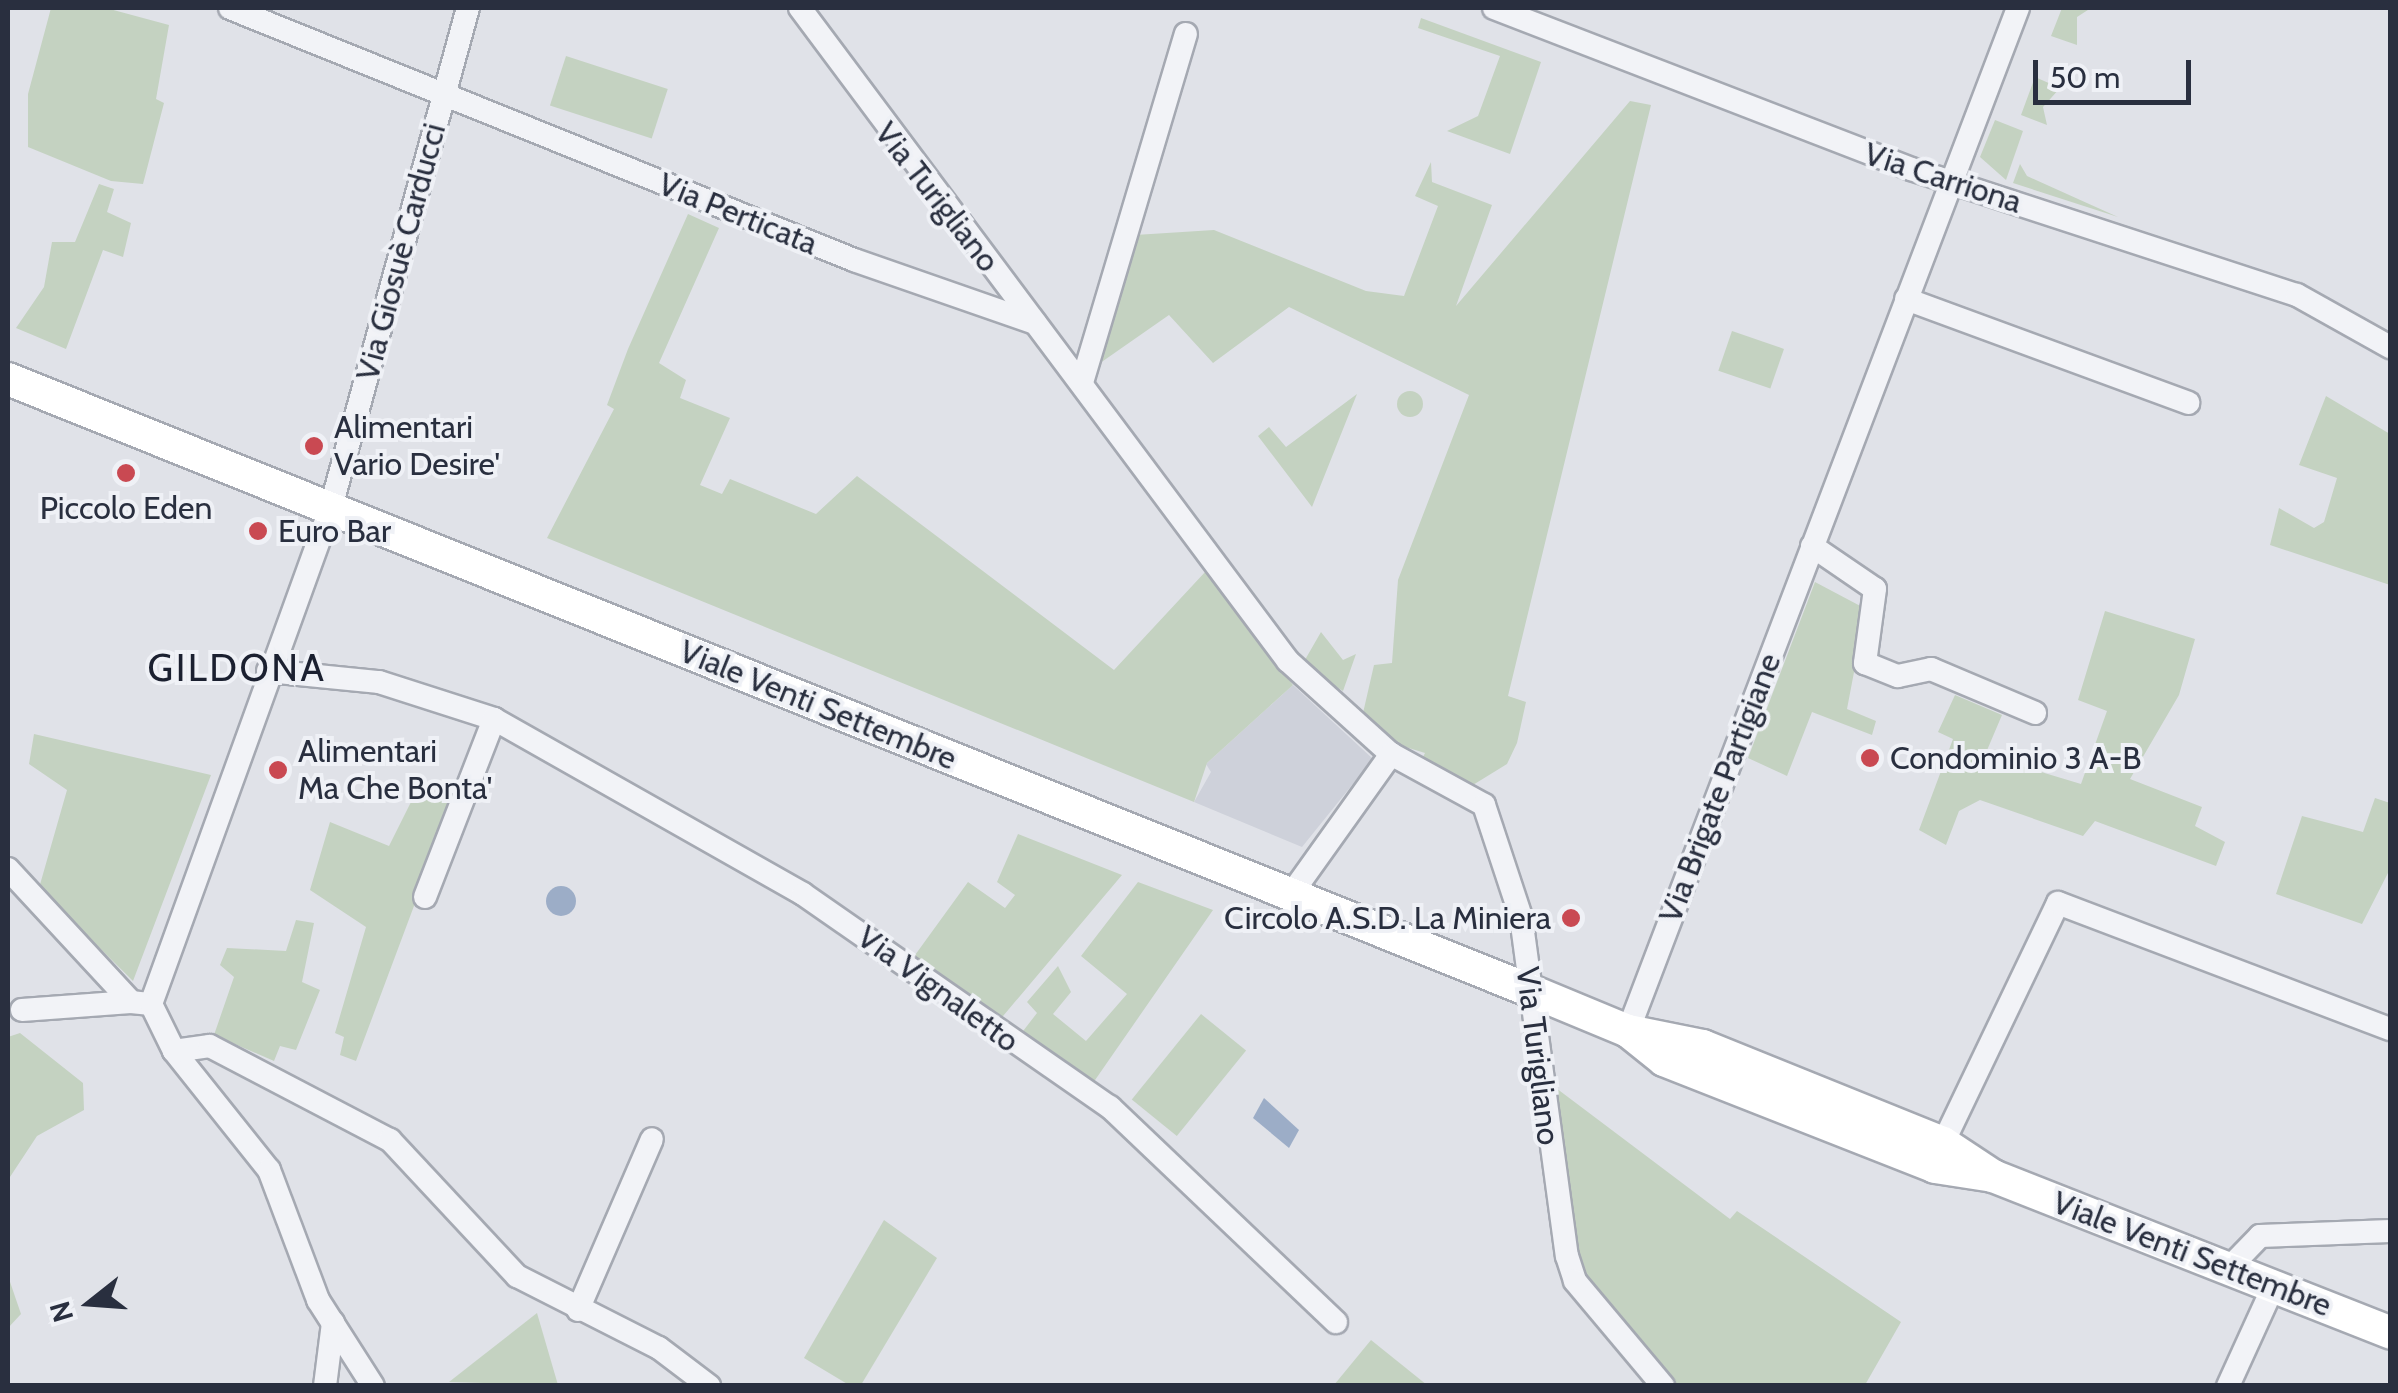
<!DOCTYPE html>
<meta charset="utf-8">
<style>
body{margin:0}
#map{position:relative;width:2398px;height:1393px;overflow:hidden;background:#e0e2e8;font-family:Cabin,sans-serif}
div>[style]{position:absolute}
[style*='--x']{left:calc(var(--x)*1px);top:calc(var(--y)*1px);width:calc(var(--w)*1px);rotate:calc(var(--a)*1deg)}
.built>*{inset:0;background:#ced1da}
.green>*{inset:0;background:#c4d2c1;transform-origin:0 0}
.round{border-radius:50%}
.water>*{inset:0;background:#9cadc7}
.roads{filter:drop-shadow(2px 0 #a5a9b2) drop-shadow(-2px 0 #a5a9b2) drop-shadow(0 2px #a5a9b2) drop-shadow(0 -2px #a5a9b2)}
.street>*{height:22px;margin:-11px;padding:0 11px;transform-origin:11px;border-radius:11px;background:#f2f3f7}
.secondary>*{height:32px;margin:-16px;padding:0 16px;transform-origin:16px;border-radius:16px;background:#fff}
.dots>*{width:28px;height:28px;translate:-50% -50%;box-sizing:border-box;border:5px solid #eff1f6;border-radius:50%}
span{translate:-50% -50%;white-space:nowrap;text-align:center;line-height:1.15;-webkit-text-stroke:8px #eff1f6;paint-order:stroke}
.street-label{font-size:32px;color:#292f3f}
.poi-label{font-size:32px;color:#292f3f}
.left{translate:0 -50%;text-align:left}
.right{translate:-100% -50%;text-align:right}
.quarter-label{font-size:38px;color:#1b2030;letter-spacing:2.5px}
.frame{position:absolute;inset:0;border:10px solid #292f3f;pointer-events:none}
.north{position:absolute;left:40px;top:1253px;width:100px;height:100px;-webkit-text-stroke:8px #eff1f6;paint-order:stroke;rotate:253deg;font-size:28px;font-weight:700;line-height:40px;text-align:center;color:#292f3f}
.north::after{content:'';display:block;margin:auto;width:35px;height:45px;background:#292f3f;clip-path:polygon(50% 0,100% 100%,50% 72%,0 100%)}
.scale{position:absolute;left:2033px;top:60px;width:158px;height:45px;box-sizing:border-box;border:5px solid #292f3f;border-top:0;padding-left:12px;font-size:30px;line-height:35px;white-space:nowrap;color:#292f3f;-webkit-text-stroke:8px #eff1f6;paint-order:stroke}
</style>
<div id="map">
<div class="built">
<div style="clip-path:polygon(1293px 685px,1373px 759px,1302px 847px,1194px 802px,1211px 772px,1206px 764px)"></div>
</div>
<div class="green">
<div style="clip-path:polygon(51px 8px,106px 8px,169px 25px,156px 99px,164px 103px,143px 184px,111px 181px,28px 147px,28px 94px)"></div>
<div style="clip-path:polygon(2062px 8px,2091px 8px,2077px 17px,2077px 45px,2051px 36px)"></div>
<div style="clip-path:polygon(1421px 18px,1541px 62px,1510px 154px,1447px 131px,1478px 116px,1500px 56px,1418px 28px)"></div>
<div style="left:566px;top:56px;width:107px;height:52px;rotate:18deg"></div>
<div style="clip-path:polygon(2035px 77px,2060px 88px,2043px 107px,2047px 125px,2021px 115px)"></div>
<div style="clip-path:polygon(1630px 101px,1651px 105px,1508px 696px,1526px 702px,1517px 743px,1507px 764px,1468px 788px,1420px 763px,1425px 753px,1399px 745px,1363px 713px,1374px 665px,1392px 663px,1398px 580px,1469px 395px,1289px 307px,1213px 363px,1169px 315px,1093px 368px,1135px 235px,1214px 230px,1366px 291px,1404px 296px,1438px 206px,1415px 196px,1431px 162px,1432px 182px,1492px 205px,1456px 306px)"></div>
<div style="clip-path:polygon(1995px 120px,2023px 131px,2006px 180px,1980px 157px)"></div>
<div style="clip-path:polygon(2020px 164px,2027px 176px,2118px 217px,2013px 183px)"></div>
<div style="clip-path:polygon(99px 184px,114px 189px,107px 212px,131px 223px,123px 257px,103px 250px,66px 349px,16px 328px,44px 287px,52px 242px,75px 242px)"></div>
<div style="clip-path:polygon(688px 214px,719px 228px,659px 363px,686px 380px,680px 398px,730px 418px,700px 485px,722px 494px,730px 479px,816px 514px,857px 476px,1114px 670px,1206px 571px,1293px 685px,1207px 763px,1194px 802px,547px 538px,614px 409px,607px 405px,628px 349px)"></div>
<div style="left:1732px;top:331px;width:55px;height:42px;rotate:19deg"></div>
<div class="round" style="left:1397px;top:391px;width:26px;height:26px"></div>
<div style="clip-path:polygon(1357px 394px,1312px 507px,1258px 436px,1269px 427px,1286px 447px)"></div>
<div style="clip-path:polygon(2326px 396px,2390px 434px,2390px 585px,2270px 545px,2279px 508px,2314px 528px,2324px 522px,2337px 478px,2299px 465px)"></div>
<div style="clip-path:polygon(1815px 582px,1866px 609px,1847px 709px,1876px 721px,1872px 735px,1812px 712px,1787px 776px,1748px 758px)"></div>
<div style="clip-path:polygon(2105px 611px,2195px 639px,2179px 695px,2130px 779px,2202px 807px,2195px 826px,2225px 842px,2216px 866px,2095px 821px,2083px 836px,1980px 800px,1959px 811px,1946px 845px,1919px 830px,1953px 739px,1938px 732px,1955px 695px,2002px 715px,1985px 755px,2081px 784px,2107px 711px,2078px 700px)"></div>
<div style="clip-path:polygon(1321px 632px,1343px 660px,1356px 654px,1343px 691px,1302px 665px)"></div>
<div style="clip-path:polygon(34px 734px,211px 775px,133px 981px,39px 888px,67px 790px,29px 764px)"></div>
<div style="clip-path:polygon(418px 788px,454px 799px,356px 1061px,340px 1055px,344px 1037px,335px 1033px,366px 927px,310px 890px,330px 822px,389px 846px)"></div>
<div style="clip-path:polygon(2375px 798px,2390px 803px,2390px 869px,2362px 924px,2276px 894px,2302px 816px,2363px 832px)"></div>
<div style="clip-path:polygon(1018px 834px,1122px 875px,998px 1022px,910px 962px,968px 882px,1005px 908px,1015px 895px,997px 882px)"></div>
<div style="clip-path:polygon(1138px 882px,1213px 910px,1093px 1083px,1020px 1035px,1037px 1013px,1027px 1002px,1058px 966px,1071px 992px,1053px 1014px,1086px 1041px,1127px 994px,1081px 956px)"></div>
<div style="clip-path:polygon(296px 920px,314px 923px,302px 982px,320px 990px,296px 1050px,280px 1046px,274px 1061px,214px 1035px,234px 977px,220px 965px,227px 948px,286px 951px)"></div>
<div style="left:1201px;top:1014px;width:58px;height:110px;rotate:39deg"></div>
<div style="clip-path:polygon(20px 1033px,83px 1083px,84px 1110px,37px 1136px,8px 1180px,8px 1037px)"></div>
<div style="clip-path:polygon(1552px 1085px,1730px 1219px,1737px 1211px,1901px 1322px,1865px 1385px,1675px 1385px,1577px 1265px)"></div>
<div style="clip-path:polygon(884px 1220px,937px 1258px,861px 1385px,849px 1385px,804px 1358px)"></div>
<div style="clip-path:polygon(8px 1276px,21px 1314px,8px 1328px)"></div>
<div style="clip-path:polygon(537px 1313px,558px 1385px,449px 1382px,477px 1360px)"></div>
<div style="clip-path:polygon(1371px 1340px,1427px 1385px,1334px 1385px)"></div>
</div>
<div class="water">
<div class="round" style="left:546px;top:886px;width:30px;height:30px"></div>
<div style="clip-path:polygon(1264px 1098px,1299px 1130px,1289px 1148px,1253px 1118px)"></div>
</div>
<div class="roads">
<div class="street">
<div style="--x:230;--y:8;--w:673;--a:21.99"></div>
<div style="--x:854;--y:260;--w:192;--a:19.2"></div>
<div style="--x:800;--y:8;--w:815;--a:53.23"></div>
<div style="--x:1288;--y:661;--w:139;--a:42.1"></div>
<div style="--x:1391;--y:754;--w:106;--a:28.7"></div>
<div style="--x:1484;--y:805;--w:118;--a:71.7"></div>
<div style="--x:1521;--y:917;--w:342;--a:82.3"></div>
<div style="--x:1567;--y:1256;--w:26;--a:72"></div>
<div style="--x:1575;--y:1281;--w:137;--a:50"></div>
<div style="--x:1494;--y:8;--w:447;--a:21.1"></div>
<div style="--x:1911;--y:169;--w:406;--a:18.1"></div>
<div style="--x:2297;--y:295;--w:107;--a:29.2"></div>
<div style="--x:1906;--y:299;--w:301;--a:20.2"></div>
<div style="--x:1083;--y:379;--w:360;--a:-73.4"></div>
<div style="--x:1812;--y:546;--w:76;--a:34.3"></div>
<div style="--x:1875;--y:589;--w:75;--a:97.7"></div>
<div style="--x:1865;--y:663;--w:35;--a:22"></div>
<div style="--x:1898;--y:676;--w:34;--a:-12"></div>
<div style="--x:1931;--y:669;--w:113;--a:22.9"></div>
<div style="--x:268;--y:671;--w:112;--a:5.7"></div>
<div style="--x:379;--y:682;--w:121;--a:17.8"></div>
<div style="--x:494;--y:719;--w:355;--a:29.5"></div>
<div style="--x:803;--y:894;--w:374;--a:34.8"></div>
<div style="--x:1110;--y:1107;--w:312;--a:43.6"></div>
<div style="--x:8;--y:869;--w:181;--a:47.2"></div>
<div style="--x:131;--y:1002;--w:20;--a:6"></div>
<div style="--x:1292;--y:893;--w:171;--a:-54.5"></div>
<div style="--x:425;--y:897;--w:191;--a:-68.8"></div>
<div style="--x:151;--y:1004;--w:529;--a:-70.09"></div>
<div style="--x:331;--y:507;--w:517;--a:-74.65"></div>
<div style="--x:151;--y:1004;--w:52;--a:63.9"></div>
<div style="--x:174;--y:1051;--w:152;--a:51.4"></div>
<div style="--x:269;--y:1170;--w:139;--a:69.3"></div>
<div style="--x:318;--y:1300;--w:102;--a:57.4"></div>
<div style="--x:22;--y:1010;--w:109;--a:-4.2"></div>
<div style="--x:1628;--y:1031;--w:1095;--a:-69.13"></div>
<div style="--x:174;--y:1051;--w:36;--a:-8"></div>
<div style="--x:210;--y:1046;--w:203;--a:27.6"></div>
<div style="--x:390;--y:1140;--w:186;--a:47"></div>
<div style="--x:517;--y:1276;--w:159;--a:26.9"></div>
<div style="--x:659;--y:1348;--w:63;--a:37.2"></div>
<div style="--x:1943;--y:1143;--w:266;--a:-64.4"></div>
<div style="--x:2058;--y:903;--w:355;--a:20.8"></div>
<div style="--x:2230;--y:1267;--w:43;--a:-45.9"></div>
<div style="--x:2260;--y:1236;--w:130;--a:-2.2"></div>
<div style="--x:578;--y:1310;--w:186;--a:-66.6"></div>
<div style="--x:325;--y:1386;--w:64;--a:-82.8"></div>
<div style="--x:2228;--y:1386;--w:111;--a:-65.5"></div>
</div>
<div class="secondary">
<div style="--x:8;--y:379;--w:1639;--a:21.89"></div>
<div style="--x:1529;--y:990;--w:107;--a:22.5"></div>
<div style="--x:1628;--y:1031;--w:46;--a:38.9"></div>
<div style="--x:1664;--y:1060;--w:291;--a:21.5"></div>
<div style="--x:1935;--y:1167;--w:59;--a:8.8"></div>
<div style="--x:1628;--y:1031;--w:76;--a:11.3"></div>
<div style="--x:1703;--y:1046;--w:259;--a:22"></div>
<div style="--x:1943;--y:1143;--w:60;--a:33.4"></div>
<div style="--x:1993;--y:1176;--w:427;--a:21.5"></div>
</div>
</div>
<div class="dots">
<div style="left:314px;top:446px;background:#c94952"></div>
<div style="left:126px;top:473px;background:#c94952"></div>
<div style="left:258px;top:531px;background:#c94952"></div>
<div style="left:1870px;top:758px;background:#c94952"></div>
<div style="left:278px;top:770px;background:#c94952"></div>
<div style="left:1571px;top:918px;background:#c94952"></div>
</div>
<div class="street-label">
<span style="left:1943px;top:178px;rotate:18deg">Via Carriona</span>
<span style="left:937px;top:197px;rotate:52deg">Via Turigliano</span>
<span style="left:738px;top:214px;rotate:22deg">Via Perticata</span>
<span style="left:401px;top:252px;rotate:-75deg">Via Giosuè Carducci</span>
<span style="left:818px;top:705px;rotate:22deg">Viale Venti Settembre</span>
<span style="left:1720px;top:788px;rotate:-69deg">Via Brigate Partigiane</span>
<span style="left:938px;top:989px;rotate:36deg">Via Vignaletto</span>
<span style="left:1538px;top:1056px;rotate:83deg">Via Turigliano</span>
<span style="left:2192px;top:1254px;rotate:21deg">Viale Venti Settembre</span>
</div>
<div class="poi-label">
<span class="left" style="left:334px;top:446px">Alimentari<br>Vario Desire'</span>
<span style="left:126px;top:508px">Piccolo Eden</span>
<span class="left" style="left:278px;top:531px">Euro Bar</span>
<span class="left" style="left:298px;top:770px">Alimentari<br>Ma Che Bonta'</span>
<span class="left" style="left:1890px;top:758px">Condominio 3 A-B</span>
<span class="right" style="left:1551px;top:918px">Circolo A.S.D. La Miniera</span>
</div>
<div class="quarter-label">
<span style="left:237px;top:668px">GILDONA</span>
</div>
<div class="frame"></div>
<div class="north">N</div>
<div class="scale">50 m</div>
</div>
